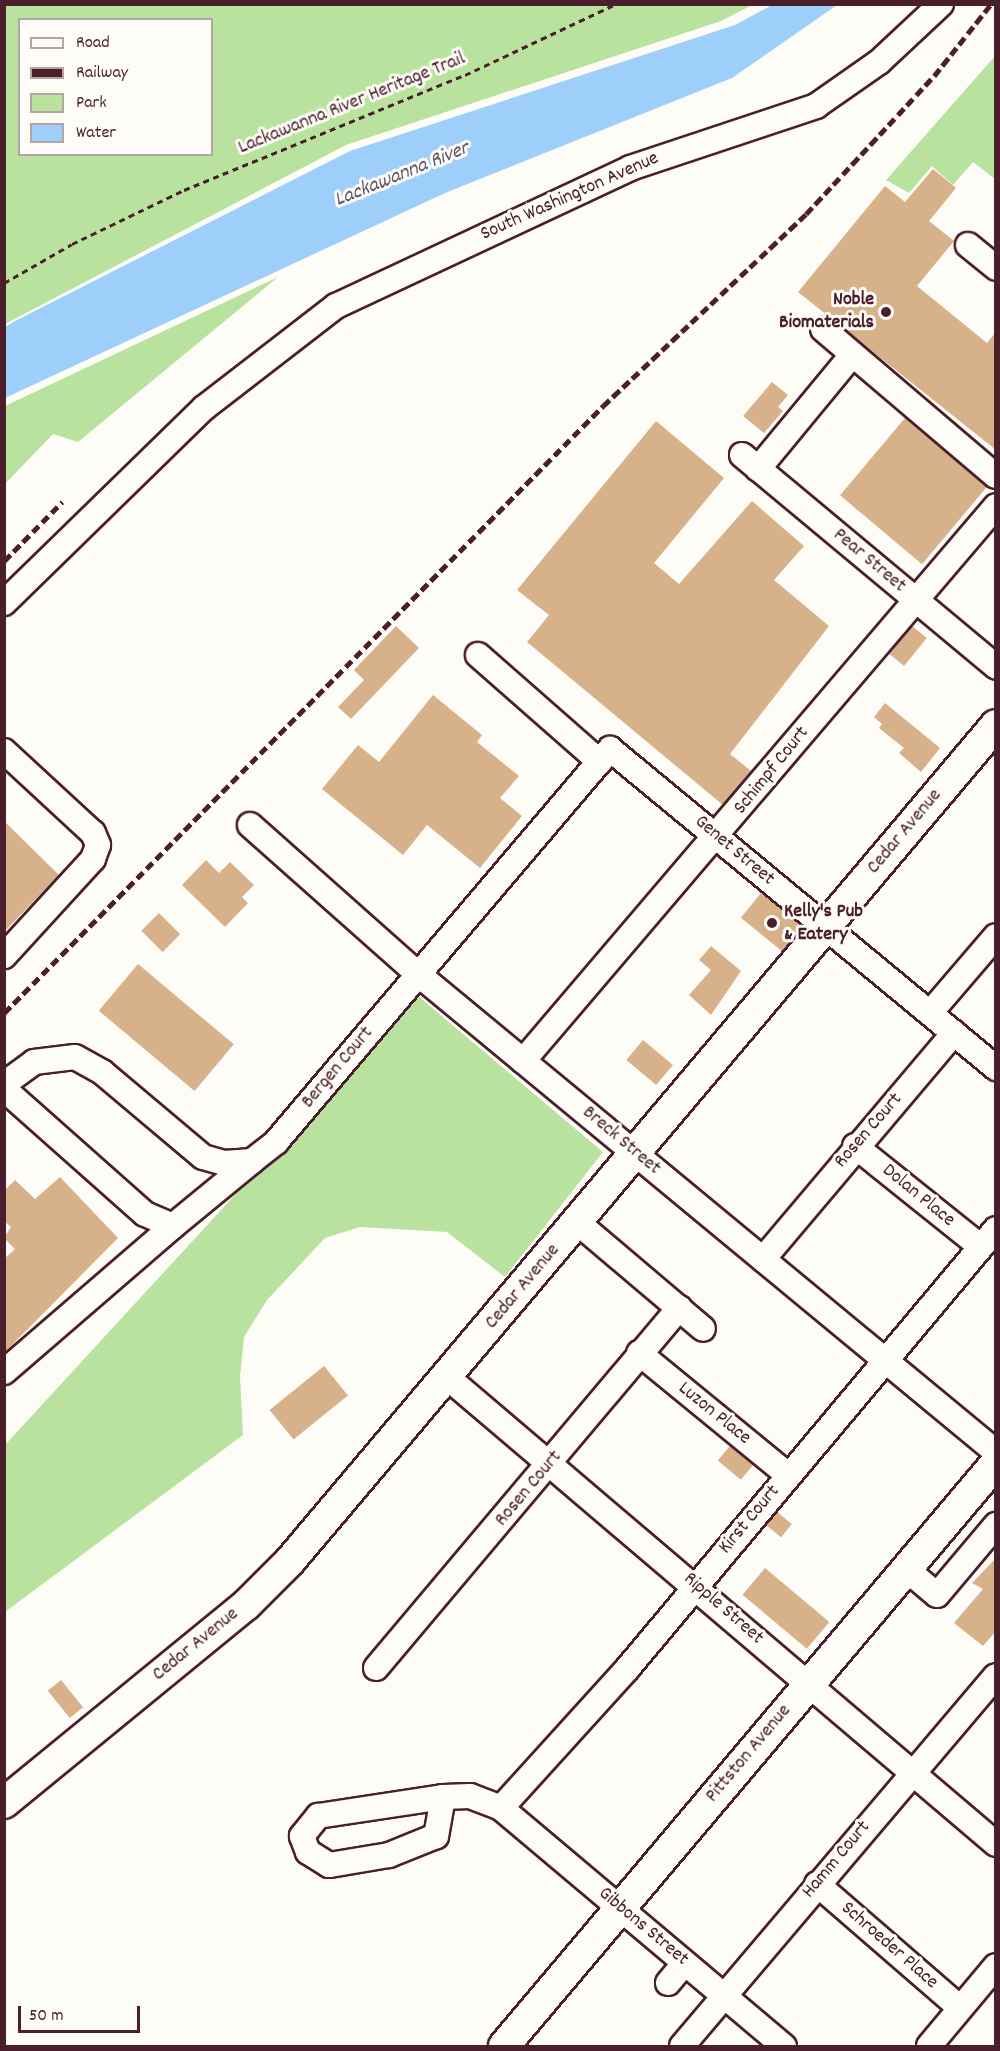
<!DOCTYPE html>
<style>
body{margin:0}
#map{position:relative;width:1000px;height:2051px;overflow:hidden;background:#fdfcf7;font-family:Dekko,sans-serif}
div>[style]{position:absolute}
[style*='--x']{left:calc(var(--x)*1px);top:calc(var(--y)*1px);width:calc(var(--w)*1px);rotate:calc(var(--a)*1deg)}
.green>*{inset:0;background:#b9e29e}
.water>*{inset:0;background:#9ecffb}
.building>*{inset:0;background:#d7b189;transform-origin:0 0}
.path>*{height:3px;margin-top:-1.5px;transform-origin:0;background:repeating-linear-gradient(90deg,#4a1f2b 0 6px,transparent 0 10.5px)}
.roads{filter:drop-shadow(2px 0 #4a1f2b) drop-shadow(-2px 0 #4a1f2b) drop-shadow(0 2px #4a1f2b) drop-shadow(0 -2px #4a1f2b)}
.minor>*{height:24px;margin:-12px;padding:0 12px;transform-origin:12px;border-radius:12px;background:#fdfcf7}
.major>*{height:30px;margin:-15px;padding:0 15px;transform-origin:15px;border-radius:15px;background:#fdfcf7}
.rail>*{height:4.5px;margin-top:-2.25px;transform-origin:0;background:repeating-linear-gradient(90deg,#4a1f2b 0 9px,transparent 0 13.5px)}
.dots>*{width:16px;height:16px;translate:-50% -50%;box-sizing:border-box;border:3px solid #fdfcf7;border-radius:50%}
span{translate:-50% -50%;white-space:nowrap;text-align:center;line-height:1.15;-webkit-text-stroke:6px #fdfcf7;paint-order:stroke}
.street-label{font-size:20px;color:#4a1f2b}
.poi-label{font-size:20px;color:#4a1f2b;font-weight:700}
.right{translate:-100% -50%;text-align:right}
.left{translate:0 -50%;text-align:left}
.water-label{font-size:21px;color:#635469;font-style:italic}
.frame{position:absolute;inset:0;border:6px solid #4a1f2b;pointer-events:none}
.legend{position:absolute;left:18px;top:18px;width:195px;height:138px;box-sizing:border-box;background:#fdfcf7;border:2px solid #b5a4a5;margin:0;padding:8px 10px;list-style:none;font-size:18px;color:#4a1f2b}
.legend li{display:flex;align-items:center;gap:12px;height:30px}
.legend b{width:30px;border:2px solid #b5a4a5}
.scale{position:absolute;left:18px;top:2006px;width:122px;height:27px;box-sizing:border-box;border:3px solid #4a1f2b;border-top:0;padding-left:8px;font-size:18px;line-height:21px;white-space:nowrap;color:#4a1f2b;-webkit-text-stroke:4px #fdfcf7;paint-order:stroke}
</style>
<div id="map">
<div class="green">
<div style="clip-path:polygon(evenodd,5px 4px,752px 4px,752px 5px,721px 21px,346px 145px,5px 324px,5px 4px,20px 20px,212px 20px,212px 154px,20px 154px,20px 20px)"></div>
<div style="clip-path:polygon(995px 56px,995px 179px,973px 162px,953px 185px,932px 166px,909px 193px,886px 180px)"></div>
<div style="clip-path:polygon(278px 277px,78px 442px,53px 434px,5px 484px,5px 406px)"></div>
<div style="clip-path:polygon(418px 996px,603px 1152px,505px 1277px,447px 1232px,360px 1227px,325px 1238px,267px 1300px,244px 1337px,240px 1377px,243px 1435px,5px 1612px,4px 1446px)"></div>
</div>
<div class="water">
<div style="clip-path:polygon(772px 5px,837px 5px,732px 78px,445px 193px,5px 398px,5px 327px,15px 321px,350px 151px,735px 25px)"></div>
</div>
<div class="building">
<div style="clip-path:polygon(933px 169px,956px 188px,929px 221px,954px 241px,917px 286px,987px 343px,996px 332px,996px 450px,798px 292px,885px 186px,905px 202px)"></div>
<div style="clip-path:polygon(772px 382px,788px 395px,778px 407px,783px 411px,764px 433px,743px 416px)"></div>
<div style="left:905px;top:418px;width:107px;height:101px;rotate:40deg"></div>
<div style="clip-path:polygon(656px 421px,724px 478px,654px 563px,679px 584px,752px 501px,804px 546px,774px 580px,829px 626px,730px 754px,751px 771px,723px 805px,527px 642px,549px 615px,517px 590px)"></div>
<div style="clip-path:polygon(396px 626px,419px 648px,351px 719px,338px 707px,364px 680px,354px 670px)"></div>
<div style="left:912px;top:626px;width:19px;height:36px;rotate:39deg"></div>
<div style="clip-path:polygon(433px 695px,482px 735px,477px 742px,519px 776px,500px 798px,522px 816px,480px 868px,427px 825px,403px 855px,322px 789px,358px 745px,379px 762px)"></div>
<div style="clip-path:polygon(885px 703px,940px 748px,921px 772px,899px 753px,904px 748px,879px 728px,882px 724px,874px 717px)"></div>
<div style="clip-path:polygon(4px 821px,59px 875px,4px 932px)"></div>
<div style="clip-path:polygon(206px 860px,219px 873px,230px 862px,254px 885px,242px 897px,248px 903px,225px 927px,182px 885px)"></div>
<div style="left:761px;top:893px;width:54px;height:32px;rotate:39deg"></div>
<div style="left:159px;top:913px;width:30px;height:25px;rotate:45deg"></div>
<div style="clip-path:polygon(711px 946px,741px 971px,711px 1015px,689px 995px,711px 970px,699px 960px)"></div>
<div style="left:138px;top:964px;width:125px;height:61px;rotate:40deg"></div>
<div style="left:643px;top:1040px;width:39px;height:26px;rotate:40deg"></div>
<div style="clip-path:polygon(60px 1177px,118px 1238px,4px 1353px,4px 1259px,15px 1249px,4px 1238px,11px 1227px,4px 1221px,4px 1191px,15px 1180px,35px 1199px)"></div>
<div style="left:324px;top:1366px;width:38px;height:70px;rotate:51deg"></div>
<div style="left:730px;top:1446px;width:30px;height:19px;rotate:40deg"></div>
<div style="left:777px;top:1512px;width:19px;height:17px;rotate:39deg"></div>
<div style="clip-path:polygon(996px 1558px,996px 1631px,983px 1646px,954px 1623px,983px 1589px,972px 1583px)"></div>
<div style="left:765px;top:1568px;width:84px;height:35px;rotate:40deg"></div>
<div style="left:61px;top:1680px;width:35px;height:17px;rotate:51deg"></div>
</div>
<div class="path">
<div style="--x:4;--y:283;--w:78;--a:-29.8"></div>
<div style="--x:72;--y:244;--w:124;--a:-25.7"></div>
<div style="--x:184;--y:190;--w:304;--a:-22.3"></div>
<div style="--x:465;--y:75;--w:167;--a:-25.2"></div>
</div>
<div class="roads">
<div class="minor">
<div style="--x:968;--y:245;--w:36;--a:39"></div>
<div style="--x:823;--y:329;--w:227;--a:40.4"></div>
<div style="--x:742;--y:455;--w:331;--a:39.8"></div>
<div style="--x:758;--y:469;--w:148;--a:-50.5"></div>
<div style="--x:4;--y:603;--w:279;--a:-44.3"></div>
<div style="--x:204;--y:408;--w:167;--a:-37.7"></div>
<div style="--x:336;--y:306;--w:325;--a:-25.1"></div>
<div style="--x:630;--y:168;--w:196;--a:-18.4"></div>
<div style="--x:816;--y:106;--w:77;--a:-34.9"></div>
<div style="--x:879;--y:62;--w:85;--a:-43.1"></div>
<div style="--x:478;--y:655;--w:162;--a:41.3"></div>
<div style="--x:4;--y:751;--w:121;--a:42.7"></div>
<div style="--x:93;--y:833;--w:13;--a:67"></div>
<div style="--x:98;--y:845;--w:15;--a:110"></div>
<div style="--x:93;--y:859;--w:132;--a:132.5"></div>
<div style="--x:250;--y:825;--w:225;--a:41.6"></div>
<div style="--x:418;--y:974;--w:750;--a:39.59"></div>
<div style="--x:930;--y:1013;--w:101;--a:-49.4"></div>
<div style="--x:523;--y:1061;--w:729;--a:-49.56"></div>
<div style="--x:4;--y:1084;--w:37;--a:-36"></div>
<div style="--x:34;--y:1062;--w:41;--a:-7"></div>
<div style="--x:75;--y:1057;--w:31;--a:29"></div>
<div style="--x:102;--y:1072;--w:132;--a:40.1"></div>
<div style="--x:203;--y:1157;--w:22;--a:16"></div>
<div style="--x:224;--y:1163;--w:28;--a:-4"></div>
<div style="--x:252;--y:1161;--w:31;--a:-38"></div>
<div style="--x:276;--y:1142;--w:516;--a:-49.64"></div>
<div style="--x:610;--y:749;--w:501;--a:39.57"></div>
<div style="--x:4;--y:1089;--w:188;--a:41.6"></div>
<div style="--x:145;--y:1214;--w:30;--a:23"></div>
<div style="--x:173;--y:1226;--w:102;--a:-39.4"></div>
<div style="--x:855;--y:1146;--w:161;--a:38.7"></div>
<div style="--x:577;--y:1222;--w:165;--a:40.3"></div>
<div style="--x:763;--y:1259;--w:296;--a:-49.8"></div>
<div style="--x:639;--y:1353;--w:193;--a:39.3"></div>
<div style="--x:4;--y:1372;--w:223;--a:-40.8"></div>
<div style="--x:447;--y:1377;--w:721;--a:40.39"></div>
<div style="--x:906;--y:1569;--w:40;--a:40"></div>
<div style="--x:937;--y:1595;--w:92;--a:-49.9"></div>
<div style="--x:376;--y:1668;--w:471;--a:-49.9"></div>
<div style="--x:443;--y:1797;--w:40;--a:100"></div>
<div style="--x:436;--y:1836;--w:51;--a:158"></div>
<div style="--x:389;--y:1855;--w:61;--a:170.5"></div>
<div style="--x:329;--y:1865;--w:25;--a:-148"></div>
<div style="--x:308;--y:1852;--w:17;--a:-111"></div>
<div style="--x:302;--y:1836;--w:26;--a:-51"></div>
<div style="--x:318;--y:1816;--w:126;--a:-8.6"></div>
<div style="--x:443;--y:1797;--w:27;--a:-2"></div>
<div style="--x:470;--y:1796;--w:33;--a:21"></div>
<div style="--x:501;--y:1808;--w:370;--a:40.1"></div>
<div style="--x:501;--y:1808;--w:188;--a:-47.8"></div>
<div style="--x:627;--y:1669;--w:574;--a:-50.02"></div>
<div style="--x:817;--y:1884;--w:189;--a:40.9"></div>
<div style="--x:668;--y:1983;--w:26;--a:-50"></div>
<div style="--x:682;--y:2046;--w:485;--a:-49.7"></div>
<div style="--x:929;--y:2046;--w:104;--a:-50.1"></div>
</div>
<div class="major">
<div style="--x:4;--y:1803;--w:313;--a:-39.3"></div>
<div style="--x:246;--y:1605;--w:62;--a:-45"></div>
<div style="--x:290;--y:1561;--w:1094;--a:-49.82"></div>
<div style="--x:504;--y:2046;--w:763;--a:-49.84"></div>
</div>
</div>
<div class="rail">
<div style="--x:4;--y:561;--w:83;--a:-45.5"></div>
<div style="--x:4;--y:1013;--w:853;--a:-45.38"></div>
<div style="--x:603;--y:406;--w:279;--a:-43.4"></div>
<div style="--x:806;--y:214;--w:188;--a:-47.2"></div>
<div style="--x:934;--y:76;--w:92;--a:-51.6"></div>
</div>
<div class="dots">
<div style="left:886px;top:312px;background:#4a1f2b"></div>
<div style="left:772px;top:923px;background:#4a1f2b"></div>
</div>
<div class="street-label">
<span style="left:352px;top:104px;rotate:-22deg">Lackawanna River Heritage Trail</span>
<span style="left:570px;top:197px;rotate:-24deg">South Washington Avenue</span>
<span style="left:869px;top:561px;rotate:40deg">Pear Street</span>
<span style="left:772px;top:771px;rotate:-51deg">Schimpf Court</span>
<span style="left:905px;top:832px;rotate:-50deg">Cedar Avenue</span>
<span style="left:734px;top:851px;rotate:40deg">Genet Street</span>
<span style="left:338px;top:1068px;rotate:-50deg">Bergen Court</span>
<span style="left:869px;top:1131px;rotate:-49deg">Rosen Court</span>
<span style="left:621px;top:1141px;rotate:40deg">Breck Street</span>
<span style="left:918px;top:1196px;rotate:39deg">Dolan Place</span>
<span style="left:523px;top:1287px;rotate:-50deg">Cedar Avenue</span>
<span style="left:714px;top:1414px;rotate:39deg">Luzon Place</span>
<span style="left:529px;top:1489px;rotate:-50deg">Rosen Court</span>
<span style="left:750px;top:1520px;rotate:-50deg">Kirst Court</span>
<span style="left:723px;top:1609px;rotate:41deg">Ripple Street</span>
<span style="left:196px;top:1645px;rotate:-39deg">Cedar Avenue</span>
<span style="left:749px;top:1754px;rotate:-50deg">Pittston Avenue</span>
<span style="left:837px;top:1860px;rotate:-50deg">Hamm Court</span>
<span style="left:643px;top:1927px;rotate:40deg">Gibbons Street</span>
<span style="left:889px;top:1946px;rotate:41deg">Schroeder Place</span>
</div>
<div class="poi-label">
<span class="right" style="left:874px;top:312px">Noble<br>Biomaterials</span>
<span class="left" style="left:784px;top:924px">Kelly's Pub<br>&amp; Eatery</span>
</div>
<div class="water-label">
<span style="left:402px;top:175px;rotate:-22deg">Lackawanna River</span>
</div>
<div class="frame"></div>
<ul class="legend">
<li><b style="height:8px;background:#fdfcf7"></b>Road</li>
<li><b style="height:8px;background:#4a1f2b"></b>Railway</li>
<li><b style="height:16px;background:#b9e29e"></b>Park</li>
<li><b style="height:16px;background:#9ecffb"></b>Water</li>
</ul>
<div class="scale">50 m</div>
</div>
